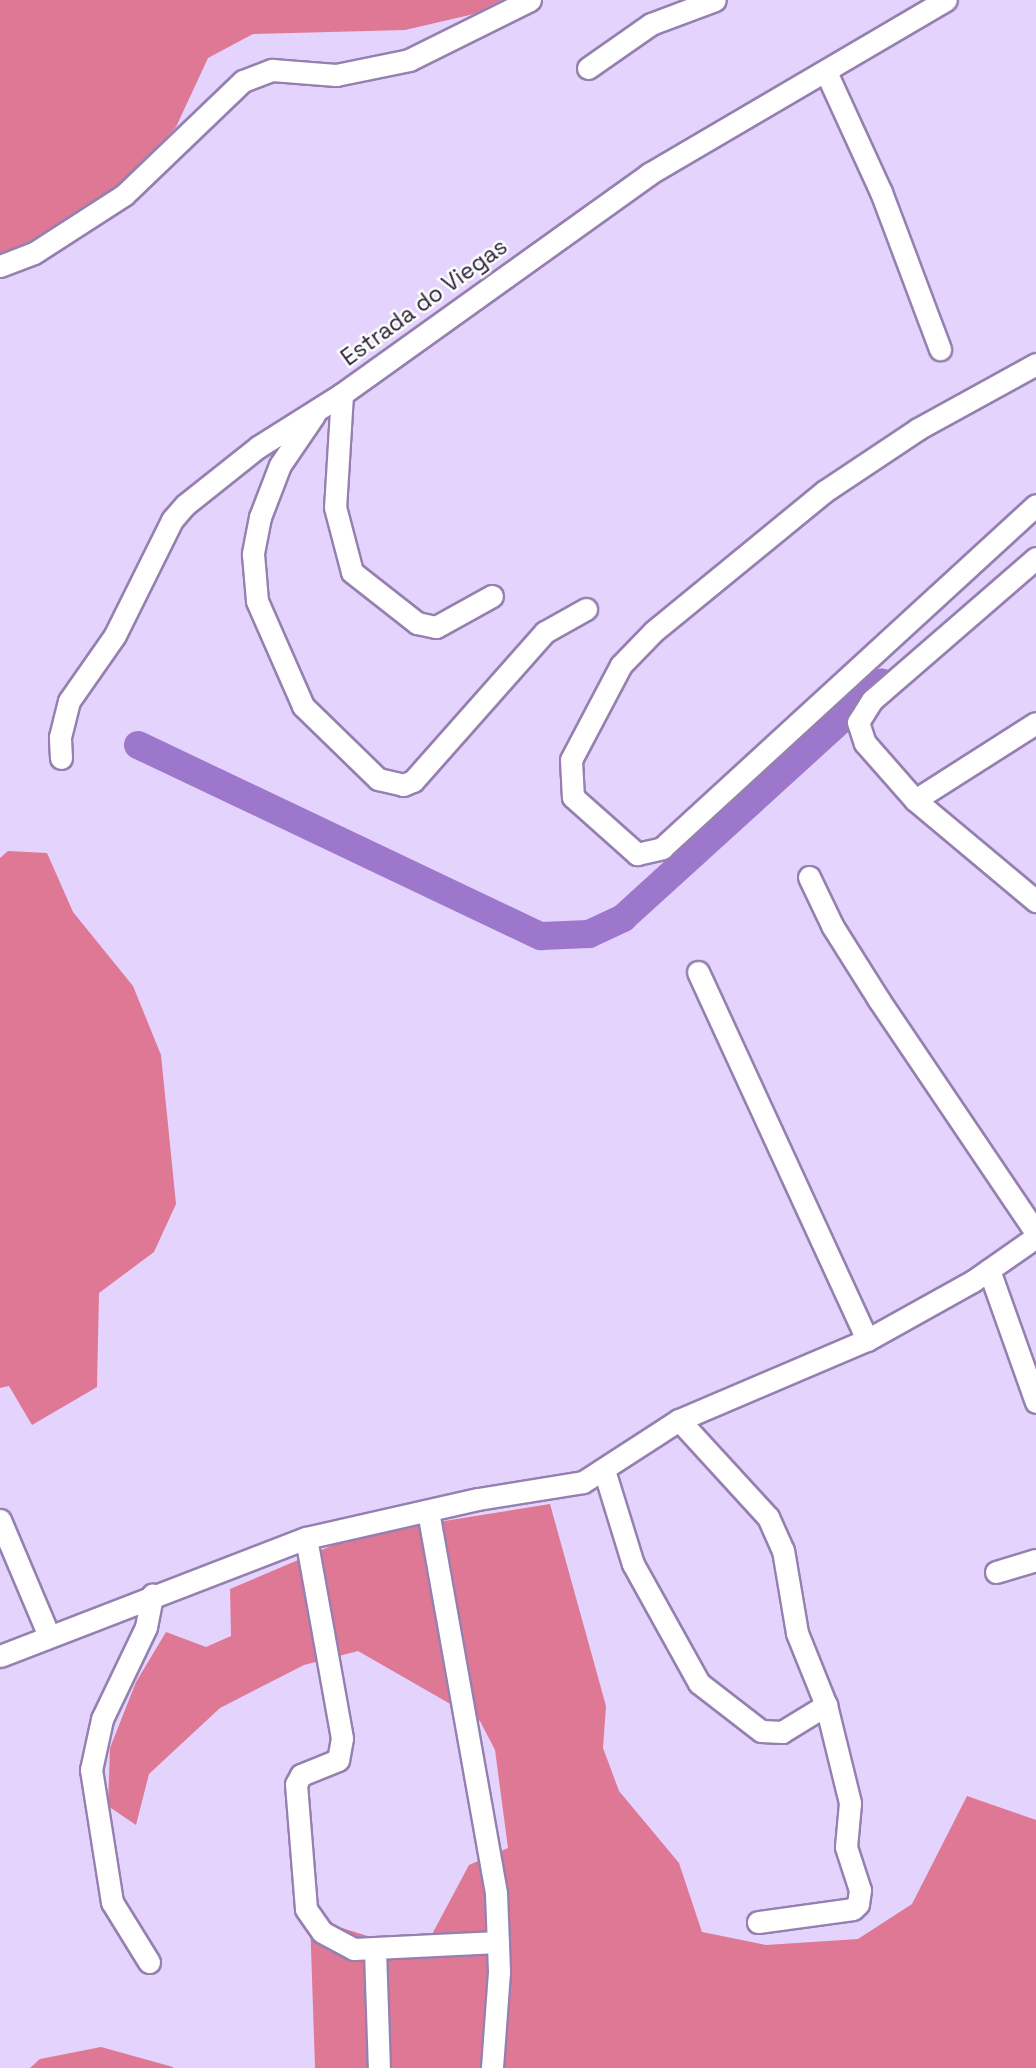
<!DOCTYPE html>
<style>
body{margin:0}
#map{position:relative;width:1036px;height:2068px;overflow:hidden;background:#e4d3fd;font-family:"Space Grotesk",sans-serif}
div>[style]{position:absolute}
[style*='--x']{left:calc(var(--x)*1px);top:calc(var(--y)*1px);width:calc(var(--w)*1px);rotate:calc(var(--a)*1deg)}
.forest>*{inset:0;background:#de7894}
.river>*{height:28px;margin:-14px;padding:0 14px;transform-origin:14px;border-radius:14px;background:#9d77cc}
.roads{filter:drop-shadow(2px 0 #9580b0) drop-shadow(-2px 0 #9580b0) drop-shadow(0 2px #9580b0) drop-shadow(0 -2px #9580b0)}
.minor>*{height:21px;margin:-10.5px;padding:0 10.5px;transform-origin:10.5px;border-radius:10.5px;background:#fff}
span{translate:-50% -50%;white-space:nowrap;text-align:center;line-height:1.15;-webkit-text-stroke:5px #fdfdfd;paint-order:stroke}
.street-label{font-size:23px;color:#2a2135}
</style>
<div id="map">
<div class="forest">
<div style="clip-path:polygon(0 0,502px 0,474px 14px,405px 30px,253px 34px,208px 58px,176px 127px,122px 185px,46px 236px,0 258px)"></div>
<div style="clip-path:polygon(8px 851px,47px 853px,73px 912px,133px 986px,161px 1055px,176px 1204px,154px 1252px,99px 1293px,97px 1387px,32px 1425px,9px 1386px,0 1388px,0 858px)"></div>
<div style="clip-path:polygon(550px 1504px,606px 1706px,603px 1748px,619px 1791px,679px 1863px,702px 1932px,766px 1945px,858px 1939px,912px 1904px,967px 1796px,1036px 1820px,1036px 2068px,315px 2068px,310px 1918px,422px 1953px,469px 1865px,508px 1848px,495px 1750px,480px 1721px,358px 1651px,304px 1665px,220px 1708px,149px 1774px,136px 1825px,108px 1806px,110px 1748px,136px 1682px,166px 1632px,206px 1647px,231px 1636px,230px 1589px,357px 1535px)"></div>
<div style="clip-path:polygon(101px 2047px,173px 2067px,173px 2068px,30px 2068px,40px 2059px)"></div>
</div>
<div class="river">
<div style="--x:138;--y:745;--w:446;--a:25.4"></div>
<div style="--x:541;--y:936;--w:48;--a:-2.4"></div>
<div style="--x:589;--y:934;--w:38;--a:-25"></div>
<div style="--x:623;--y:918;--w:350;--a:-42.3"></div>
</div>
<div class="roads">
<div class="minor">
<div style="--x:588;--y:68;--w:77;--a:-34.9"></div>
<div style="--x:651;--y:24;--w:68;--a:-20.6"></div>
<div style="--x:826;--y:72;--w:132;--a:65.4"></div>
<div style="--x:881;--y:192;--w:168;--a:69.4"></div>
<div style="--x:0;--y:266;--w:36;--a:-21"></div>
<div style="--x:34;--y:253;--w:107;--a:-32.8"></div>
<div style="--x:124;--y:195;--w:165;--a:-43.8"></div>
<div style="--x:243;--y:81;--w:31;--a:-21"></div>
<div style="--x:272;--y:70;--w:64;--a:4.5"></div>
<div style="--x:336;--y:75;--w:75;--a:-11.6"></div>
<div style="--x:409;--y:60;--w:135;--a:-26.4"></div>
<div style="--x:1036;--y:364;--w:135;--a:151.2"></div>
<div style="--x:918;--y:429;--w:112;--a:146.3"></div>
<div style="--x:825;--y:491;--w:222;--a:140.7"></div>
<div style="--x:653;--y:632;--w:46;--a:134.1"></div>
<div style="--x:621;--y:665;--w:107;--a:117.8"></div>
<div style="--x:571;--y:760;--w:37;--a:87"></div>
<div style="--x:573;--y:797;--w:86;--a:41.7"></div>
<div style="--x:637;--y:854;--w:26;--a:-13"></div>
<div style="--x:662;--y:848;--w:507;--a:-42.52"></div>
<div style="--x:342;--y:394;--w:113;--a:93.5"></div>
<div style="--x:335;--y:507;--w:67;--a:75.3"></div>
<div style="--x:352;--y:572;--w:83;--a:38.1"></div>
<div style="--x:417;--y:623;--w:19;--a:12"></div>
<div style="--x:436;--y:627;--w:64;--a:-29"></div>
<div style="--x:314;--y:415;--w:60;--a:124.2"></div>
<div style="--x:280;--y:465;--w:56;--a:111"></div>
<div style="--x:260;--y:517;--w:38;--a:101"></div>
<div style="--x:253;--y:554;--w:47;--a:85.1"></div>
<div style="--x:257;--y:601;--w:115;--a:66.3"></div>
<div style="--x:303;--y:706;--w:105;--a:44.2"></div>
<div style="--x:378;--y:779;--w:26;--a:13"></div>
<div style="--x:403;--y:785;--w:11;--a:-22"></div>
<div style="--x:413;--y:781;--w:199;--a:-48.5"></div>
<div style="--x:545;--y:632;--w:47;--a:-29.3"></div>
<div style="--x:1036;--y:558;--w:217;--a:139.1"></div>
<div style="--x:872;--y:700;--w:26;--a:122"></div>
<div style="--x:858;--y:722;--w:22;--a:72"></div>
<div style="--x:865;--y:743;--w:76;--a:48.7"></div>
<div style="--x:915;--y:800;--w:158;--a:39.9"></div>
<div style="--x:61;--y:758;--w:21;--a:-93"></div>
<div style="--x:60;--y:737;--w:37;--a:-76"></div>
<div style="--x:69;--y:701;--w:80;--a:-55.1"></div>
<div style="--x:115;--y:635;--w:128;--a:-63.6"></div>
<div style="--x:172;--y:520;--w:20;--a:-49"></div>
<div style="--x:185;--y:505;--w:93;--a:-38.5"></div>
<div style="--x:258;--y:447;--w:99;--a:-32.2"></div>
<div style="--x:342;--y:394;--w:378;--a:-35.6"></div>
<div style="--x:649;--y:174;--w:344;--a:-30.4"></div>
<div style="--x:915;--y:800;--w:143;--a:-32.5"></div>
<div style="--x:809;--y:877;--w:55;--a:64.4"></div>
<div style="--x:833;--y:927;--w:86;--a:57.8"></div>
<div style="--x:879;--y:1000;--w:281;--a:56"></div>
<div style="--x:698;--y:972;--w:405;--a:65.3"></div>
<div style="--x:989;--y:1270;--w:140;--a:70.4"></div>
<div style="--x:679;--y:1420;--w:132;--a:47.5"></div>
<div style="--x:768;--y:1517;--w:36;--a:66"></div>
<div style="--x:783;--y:1550;--w:84;--a:80.4"></div>
<div style="--x:797;--y:1633;--w:78;--a:68.1"></div>
<div style="--x:826;--y:1705;--w:101;--a:76.2"></div>
<div style="--x:850;--y:1803;--w:44;--a:95.2"></div>
<div style="--x:846;--y:1847;--w:45;--a:72"></div>
<div style="--x:860;--y:1890;--w:14;--a:98"></div>
<div style="--x:858;--y:1904;--w:7;--a:135"></div>
<div style="--x:853;--y:1909;--w:96;--a:172.2"></div>
<div style="--x:604;--y:1470;--w:98;--a:72.9"></div>
<div style="--x:633;--y:1564;--w:136;--a:61"></div>
<div style="--x:699;--y:1683;--w:78;--a:37.7"></div>
<div style="--x:761;--y:1731;--w:21;--a:3"></div>
<div style="--x:782;--y:1732;--w:52;--a:-31.5"></div>
<div style="--x:428;--y:1511;--w:388;--a:79.9"></div>
<div style="--x:496;--y:1893;--w:79;--a:87.8"></div>
<div style="--x:499;--y:1972;--w:96;--a:94.2"></div>
<div style="--x:0;--y:1520;--w:126;--a:67.1"></div>
<div style="--x:306;--y:1538;--w:203;--a:79.8"></div>
<div style="--x:342;--y:1738;--w:22;--a:100"></div>
<div style="--x:338;--y:1760;--w:40;--a:158"></div>
<div style="--x:301;--y:1775;--w:10;--a:119"></div>
<div style="--x:296;--y:1784;--w:125;--a:85.4"></div>
<div style="--x:306;--y:1909;--w:28;--a:55"></div>
<div style="--x:322;--y:1932;--w:36;--a:28"></div>
<div style="--x:354;--y:1949;--w:144;--a:-2.8"></div>
<div style="--x:996;--y:1572;--w:42;--a:-16.7"></div>
<div style="--x:0;--y:1656;--w:328;--a:-21.1"></div>
<div style="--x:306;--y:1538;--w:176;--a:-12.8"></div>
<div style="--x:478;--y:1499;--w:106;--a:-9.2"></div>
<div style="--x:583;--y:1482;--w:114;--a:-32.9"></div>
<div style="--x:679;--y:1420;--w:204;--a:-23.1"></div>
<div style="--x:867;--y:1340;--w:121;--a:-29.1"></div>
<div style="--x:973;--y:1281;--w:77;--a:-34.9"></div>
<div style="--x:375;--y:1950;--w:118;--a:88.1"></div>
<div style="--x:149;--y:1962;--w:70;--a:-121.7"></div>
<div style="--x:112;--y:1902;--w:134;--a:-99"></div>
<div style="--x:91;--y:1770;--w:52;--a:-77.8"></div>
<div style="--x:102;--y:1719;--w:102;--a:-64.4"></div>
<div style="--x:146;--y:1627;--w:33;--a:-79"></div>
</div>
</div>
<div class="street-label">
<span style="left:424px;top:302px;rotate:-36deg">Estrada do Viegas</span>
</div>
</div>
